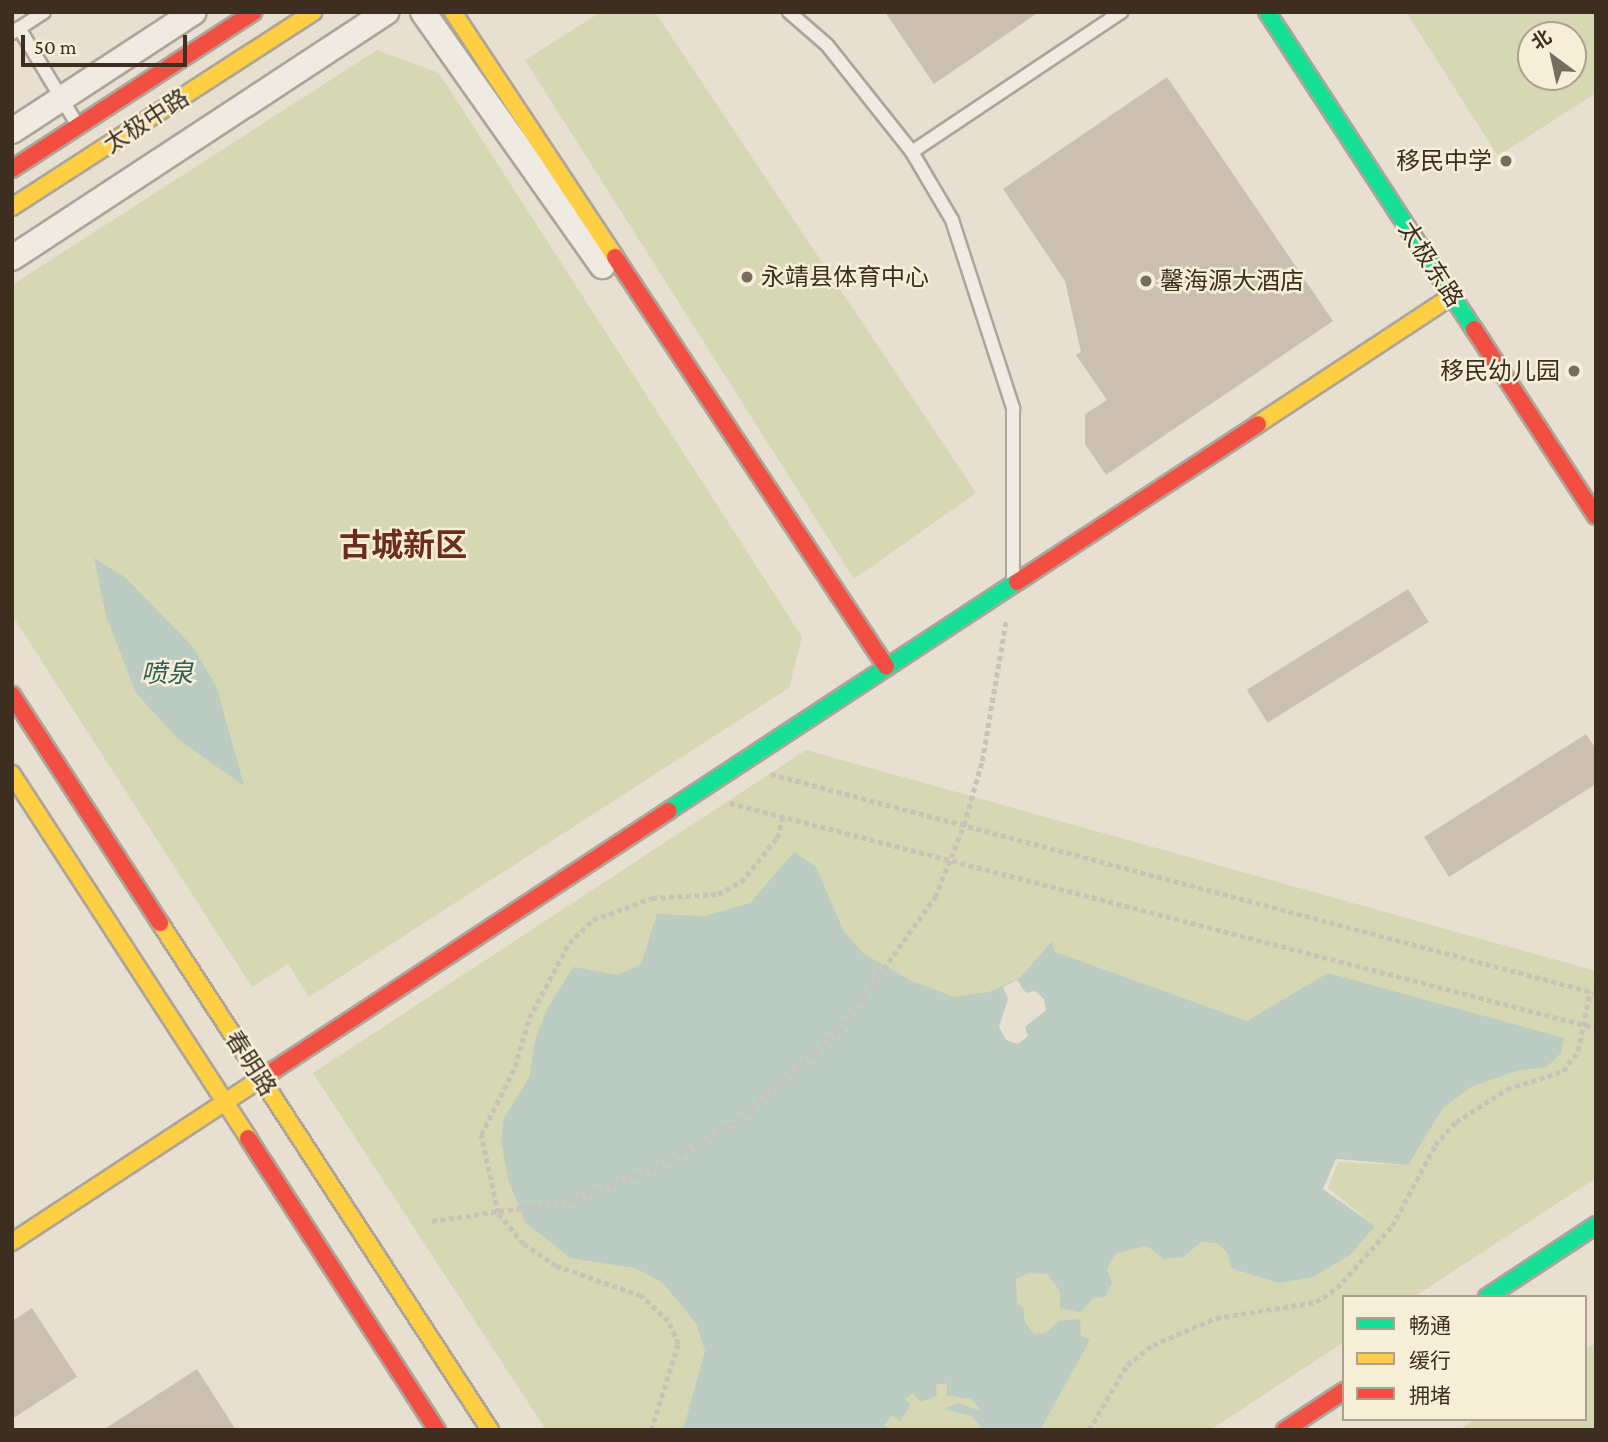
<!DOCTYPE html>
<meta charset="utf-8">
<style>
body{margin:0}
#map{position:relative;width:1608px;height:1442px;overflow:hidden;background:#e7e0d1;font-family:"Crimson Pro","Noto Sans SC",serif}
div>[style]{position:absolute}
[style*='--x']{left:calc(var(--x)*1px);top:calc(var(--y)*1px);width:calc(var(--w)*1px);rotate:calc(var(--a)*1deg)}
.green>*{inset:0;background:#d6d7b3}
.water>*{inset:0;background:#bcccc2}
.pier>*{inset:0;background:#e7e0d1}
.building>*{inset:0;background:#cbbfb2;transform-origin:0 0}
.path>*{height:4.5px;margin-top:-2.25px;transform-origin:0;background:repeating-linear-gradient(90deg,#c8c2b9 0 5px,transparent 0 8.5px)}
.roads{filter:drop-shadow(2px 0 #ada599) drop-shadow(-2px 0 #ada599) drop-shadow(0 2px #ada599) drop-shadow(0 -2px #ada599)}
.lane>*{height:12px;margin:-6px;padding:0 6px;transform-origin:6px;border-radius:6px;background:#efebe3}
.street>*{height:24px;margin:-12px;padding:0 12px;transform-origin:12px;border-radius:12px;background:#efebe3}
.fast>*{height:16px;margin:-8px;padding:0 8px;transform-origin:8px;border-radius:8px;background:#16e098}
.slow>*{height:16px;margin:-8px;padding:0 8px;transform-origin:8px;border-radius:8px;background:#ffcf43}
.jam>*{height:16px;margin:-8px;padding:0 8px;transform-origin:8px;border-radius:8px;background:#f24e42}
.dots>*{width:19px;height:19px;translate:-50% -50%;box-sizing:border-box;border:4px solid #f7eed8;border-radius:50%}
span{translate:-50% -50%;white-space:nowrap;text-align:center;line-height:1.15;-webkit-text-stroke:5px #f7eed8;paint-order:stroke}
.street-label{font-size:24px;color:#3d2e20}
.poi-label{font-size:24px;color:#3d2e20}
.right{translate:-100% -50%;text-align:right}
.left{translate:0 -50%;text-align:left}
.water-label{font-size:26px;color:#2f5d5a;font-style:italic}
.district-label{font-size:32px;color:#6b2e1e;font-weight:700}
.frame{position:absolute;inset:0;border:14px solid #3d2e20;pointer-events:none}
.legend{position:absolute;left:1342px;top:1295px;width:245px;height:126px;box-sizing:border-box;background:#f7eed8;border:2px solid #ada18e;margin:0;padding:9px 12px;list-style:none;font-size:21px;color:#3d2e20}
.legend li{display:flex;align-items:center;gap:14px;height:35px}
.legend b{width:35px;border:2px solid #ada18e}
.north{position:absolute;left:1517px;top:21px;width:70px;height:70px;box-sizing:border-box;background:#f7eed8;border:2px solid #ada18e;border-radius:50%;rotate:327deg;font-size:19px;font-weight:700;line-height:28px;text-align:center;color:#3d2e20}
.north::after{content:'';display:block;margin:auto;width:24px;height:32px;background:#786c5e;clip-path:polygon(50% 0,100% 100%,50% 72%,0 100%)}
.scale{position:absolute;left:21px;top:35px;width:166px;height:32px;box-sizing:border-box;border:4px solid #3d2e20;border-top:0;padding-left:9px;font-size:21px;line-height:24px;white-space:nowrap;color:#3d2e20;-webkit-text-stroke:5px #f7eed8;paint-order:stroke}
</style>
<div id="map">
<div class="green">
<div style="clip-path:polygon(601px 12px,655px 12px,976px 493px,854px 579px,525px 60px)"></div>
<div style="clip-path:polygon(evenodd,1406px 12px,1596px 12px,1596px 93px,1498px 156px,1406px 12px,1531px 35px,1573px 35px,1573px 77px,1531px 77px,1531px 35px)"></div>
<div style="clip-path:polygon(377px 50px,439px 73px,802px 637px,789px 688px,309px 997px,288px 964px,252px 987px,12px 615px,12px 285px)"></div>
<div style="clip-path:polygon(806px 750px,1596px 971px,1596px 1178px,1414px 1297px,1344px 1297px,1344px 1342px,1210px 1430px,546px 1430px,313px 1073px)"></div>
<div style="clip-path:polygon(1596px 1343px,1596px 1430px,1459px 1430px,1476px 1419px,1585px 1419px,1585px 1350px)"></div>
</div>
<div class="water">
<div style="clip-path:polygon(94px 558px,126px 578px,193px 647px,217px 688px,244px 786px,178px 739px,136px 693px,106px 616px)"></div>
<div style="clip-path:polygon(794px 852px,816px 867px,844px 932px,864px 954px,912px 981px,954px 997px,989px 992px,1020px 978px,1052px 941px,1055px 952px,1247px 1021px,1328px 973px,1564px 1038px,1561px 1053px,1547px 1067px,1519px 1070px,1471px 1087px,1443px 1108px,1408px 1165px,1336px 1159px,1323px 1189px,1375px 1226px,1350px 1255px,1313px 1277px,1279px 1283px,1253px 1275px,1231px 1268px,1228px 1253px,1217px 1243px,1201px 1242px,1184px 1257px,1164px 1259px,1147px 1246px,1116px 1253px,1107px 1269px,1112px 1283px,1105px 1297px,1093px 1298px,1081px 1312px,1060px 1308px,1060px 1291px,1047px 1274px,1029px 1273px,1016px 1279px,1017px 1303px,1023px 1307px,1025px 1322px,1034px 1334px,1046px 1333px,1059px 1321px,1080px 1319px,1081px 1336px,1090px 1340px,1040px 1430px,983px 1430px,972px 1416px,944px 1409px,958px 1403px,982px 1411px,971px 1399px,947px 1395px,947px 1383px,936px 1385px,937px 1396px,920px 1402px,913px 1393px,905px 1399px,911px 1405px,900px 1421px,892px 1416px,884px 1425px,891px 1430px,683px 1430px,705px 1351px,696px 1323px,662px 1282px,635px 1268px,570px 1258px,525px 1222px,508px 1179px,501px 1142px,503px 1120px,530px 1076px,534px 1043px,546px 1011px,573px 967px,618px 975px,641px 964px,657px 914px,704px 916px,750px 903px)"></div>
</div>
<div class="pier">
<div style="clip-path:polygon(1017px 980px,1026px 993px,1035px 991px,1044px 999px,1046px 1010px,1025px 1027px,1028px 1036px,1018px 1044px,1006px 1040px,999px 1027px,1008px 999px,1003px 987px)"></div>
<div style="clip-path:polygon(1336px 1159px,1408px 1165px,1338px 1162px,1328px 1188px,1375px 1226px,1323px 1189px)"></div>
</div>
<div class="building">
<div style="clip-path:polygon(885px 12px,1039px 12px,934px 84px)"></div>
<div style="clip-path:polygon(1167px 77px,1333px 321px,1106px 475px,1085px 444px,1085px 414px,1107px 400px,1076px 355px,1081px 352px,1065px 281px,1003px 189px)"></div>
<div style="left:1408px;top:589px;width:39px;height:190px;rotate:58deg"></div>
<div style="clip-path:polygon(1586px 734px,1596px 749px,1596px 784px,1449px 877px,1424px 837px)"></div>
<div style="clip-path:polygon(32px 1308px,77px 1377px,12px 1419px,12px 1321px)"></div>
<div style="clip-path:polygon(197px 1369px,236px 1430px,103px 1430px)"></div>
</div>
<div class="path">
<div style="--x:771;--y:774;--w:854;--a:14.87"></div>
<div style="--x:730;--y:803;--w:895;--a:14.56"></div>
<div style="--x:432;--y:1221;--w:139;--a:-8.2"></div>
<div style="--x:570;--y:1201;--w:93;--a:-21.3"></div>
<div style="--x:657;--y:1167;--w:95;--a:-29.8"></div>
<div style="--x:739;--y:1120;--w:134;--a:-41.7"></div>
<div style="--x:839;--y:1031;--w:165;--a:-54.4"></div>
<div style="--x:935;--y:897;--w:78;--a:-68.1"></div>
<div style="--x:964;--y:825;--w:66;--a:-74.3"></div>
<div style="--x:982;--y:761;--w:142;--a:-80.3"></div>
<div style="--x:651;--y:1430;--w:90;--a:-72.6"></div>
<div style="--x:678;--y:1344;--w:25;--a:-113"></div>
<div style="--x:668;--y:1321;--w:37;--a:-137"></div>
<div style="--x:641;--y:1296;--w:90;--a:-160.6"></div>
<div style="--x:556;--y:1266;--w:40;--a:-146"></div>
<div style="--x:523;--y:1244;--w:40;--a:-129"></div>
<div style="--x:498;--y:1213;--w:80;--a:-102.3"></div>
<div style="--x:481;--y:1135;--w:76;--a:-63.4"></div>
<div style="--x:515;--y:1067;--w:51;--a:-74.1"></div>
<div style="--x:529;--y:1018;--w:85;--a:-61.9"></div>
<div style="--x:569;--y:943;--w:33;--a:-44"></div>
<div style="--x:593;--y:920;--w:63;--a:-20.4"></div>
<div style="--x:652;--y:898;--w:66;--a:-3.5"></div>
<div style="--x:718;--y:894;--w:26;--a:-28"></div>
<div style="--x:741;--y:882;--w:57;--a:-50.7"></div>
<div style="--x:777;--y:838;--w:22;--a:-74"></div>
<div style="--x:1089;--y:1430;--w:75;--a:-59.7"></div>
<div style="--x:1127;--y:1365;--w:33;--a:-38"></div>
<div style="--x:1153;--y:1345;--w:69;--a:-23.2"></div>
<div style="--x:1216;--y:1318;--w:101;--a:-9.1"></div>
<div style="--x:1316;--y:1302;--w:25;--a:-34"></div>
<div style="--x:1337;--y:1288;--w:83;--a:-48.4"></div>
<div style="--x:1392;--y:1226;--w:92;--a:-62"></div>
<div style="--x:1435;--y:1145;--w:31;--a:-48"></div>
<div style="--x:1456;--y:1122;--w:61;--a:-32.9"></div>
<div style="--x:1507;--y:1089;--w:59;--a:-17.8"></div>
<div style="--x:1563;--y:1071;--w:25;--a:-53"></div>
<div style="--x:1578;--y:1051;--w:61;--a:-78.7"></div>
</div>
<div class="roads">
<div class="lane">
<div style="--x:789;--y:12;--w:50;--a:41"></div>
<div style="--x:827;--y:45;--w:137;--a:51.5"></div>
<div style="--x:912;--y:152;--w:79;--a:59.5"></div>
<div style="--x:952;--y:220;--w:198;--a:72"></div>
<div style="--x:1013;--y:408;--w:174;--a:90"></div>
<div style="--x:19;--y:28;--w:112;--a:58.9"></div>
<div style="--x:12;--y:33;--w:38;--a:-33"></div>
<div style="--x:912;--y:152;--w:252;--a:-33.8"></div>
</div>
<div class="street">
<div style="--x:423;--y:12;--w:311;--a:54.8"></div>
<div style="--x:12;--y:131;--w:217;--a:-33.2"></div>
<div style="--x:12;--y:258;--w:448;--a:-33.3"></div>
</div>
<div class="fast">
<div style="--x:1267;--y:12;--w:379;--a:56.9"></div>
<div style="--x:668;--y:811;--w:417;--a:-33.3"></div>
<div style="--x:1487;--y:1297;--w:131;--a:-33.4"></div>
</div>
<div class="slow">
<div style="--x:453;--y:12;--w:294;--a:56.5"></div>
<div style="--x:12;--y:207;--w:359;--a:-32.9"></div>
<div style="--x:1258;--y:424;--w:232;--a:-33.4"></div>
<div style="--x:12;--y:774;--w:434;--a:57"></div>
<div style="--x:160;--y:923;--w:605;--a:56.94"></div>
<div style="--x:12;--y:1242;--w:313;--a:-33.3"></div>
</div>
<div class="jam">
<div style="--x:12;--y:169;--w:288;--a:-33"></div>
<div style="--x:615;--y:257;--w:491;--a:56.5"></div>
<div style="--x:1474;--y:329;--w:223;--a:56.9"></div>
<div style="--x:1017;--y:582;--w:288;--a:-33.2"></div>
<div style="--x:12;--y:695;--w:272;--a:57"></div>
<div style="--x:274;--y:1070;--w:472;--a:-33.3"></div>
<div style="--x:248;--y:1138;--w:348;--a:57.1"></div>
<div style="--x:1285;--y:1430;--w:71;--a:-33.5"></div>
</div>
</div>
<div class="dots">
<div style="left:1506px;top:161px;background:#786c5e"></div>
<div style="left:747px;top:277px;background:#786c5e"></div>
<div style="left:1146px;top:281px;background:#786c5e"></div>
<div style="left:1574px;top:371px;background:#786c5e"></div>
</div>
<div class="street-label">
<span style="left:146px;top:121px;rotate:-33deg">太极中路</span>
<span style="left:1431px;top:264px;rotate:57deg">太极东路</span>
<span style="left:251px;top:1063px;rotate:57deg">春明路</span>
</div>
<div class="poi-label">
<span class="right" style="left:1492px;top:161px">移民中学</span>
<span class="left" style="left:761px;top:277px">永靖县体育中心</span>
<span class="left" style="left:1160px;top:281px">馨海源大酒店</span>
<span class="right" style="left:1560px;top:371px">移民幼儿园</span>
</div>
<div class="water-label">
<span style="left:167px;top:674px">喷泉</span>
</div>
<div class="district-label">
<span style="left:403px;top:545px">古城新区</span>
</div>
<div class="frame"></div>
<ul class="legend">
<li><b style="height:9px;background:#16e098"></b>畅通</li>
<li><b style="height:9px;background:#ffcf43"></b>缓行</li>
<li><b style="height:9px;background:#f24e42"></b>拥堵</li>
</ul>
<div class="north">北</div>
<div class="scale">50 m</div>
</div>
